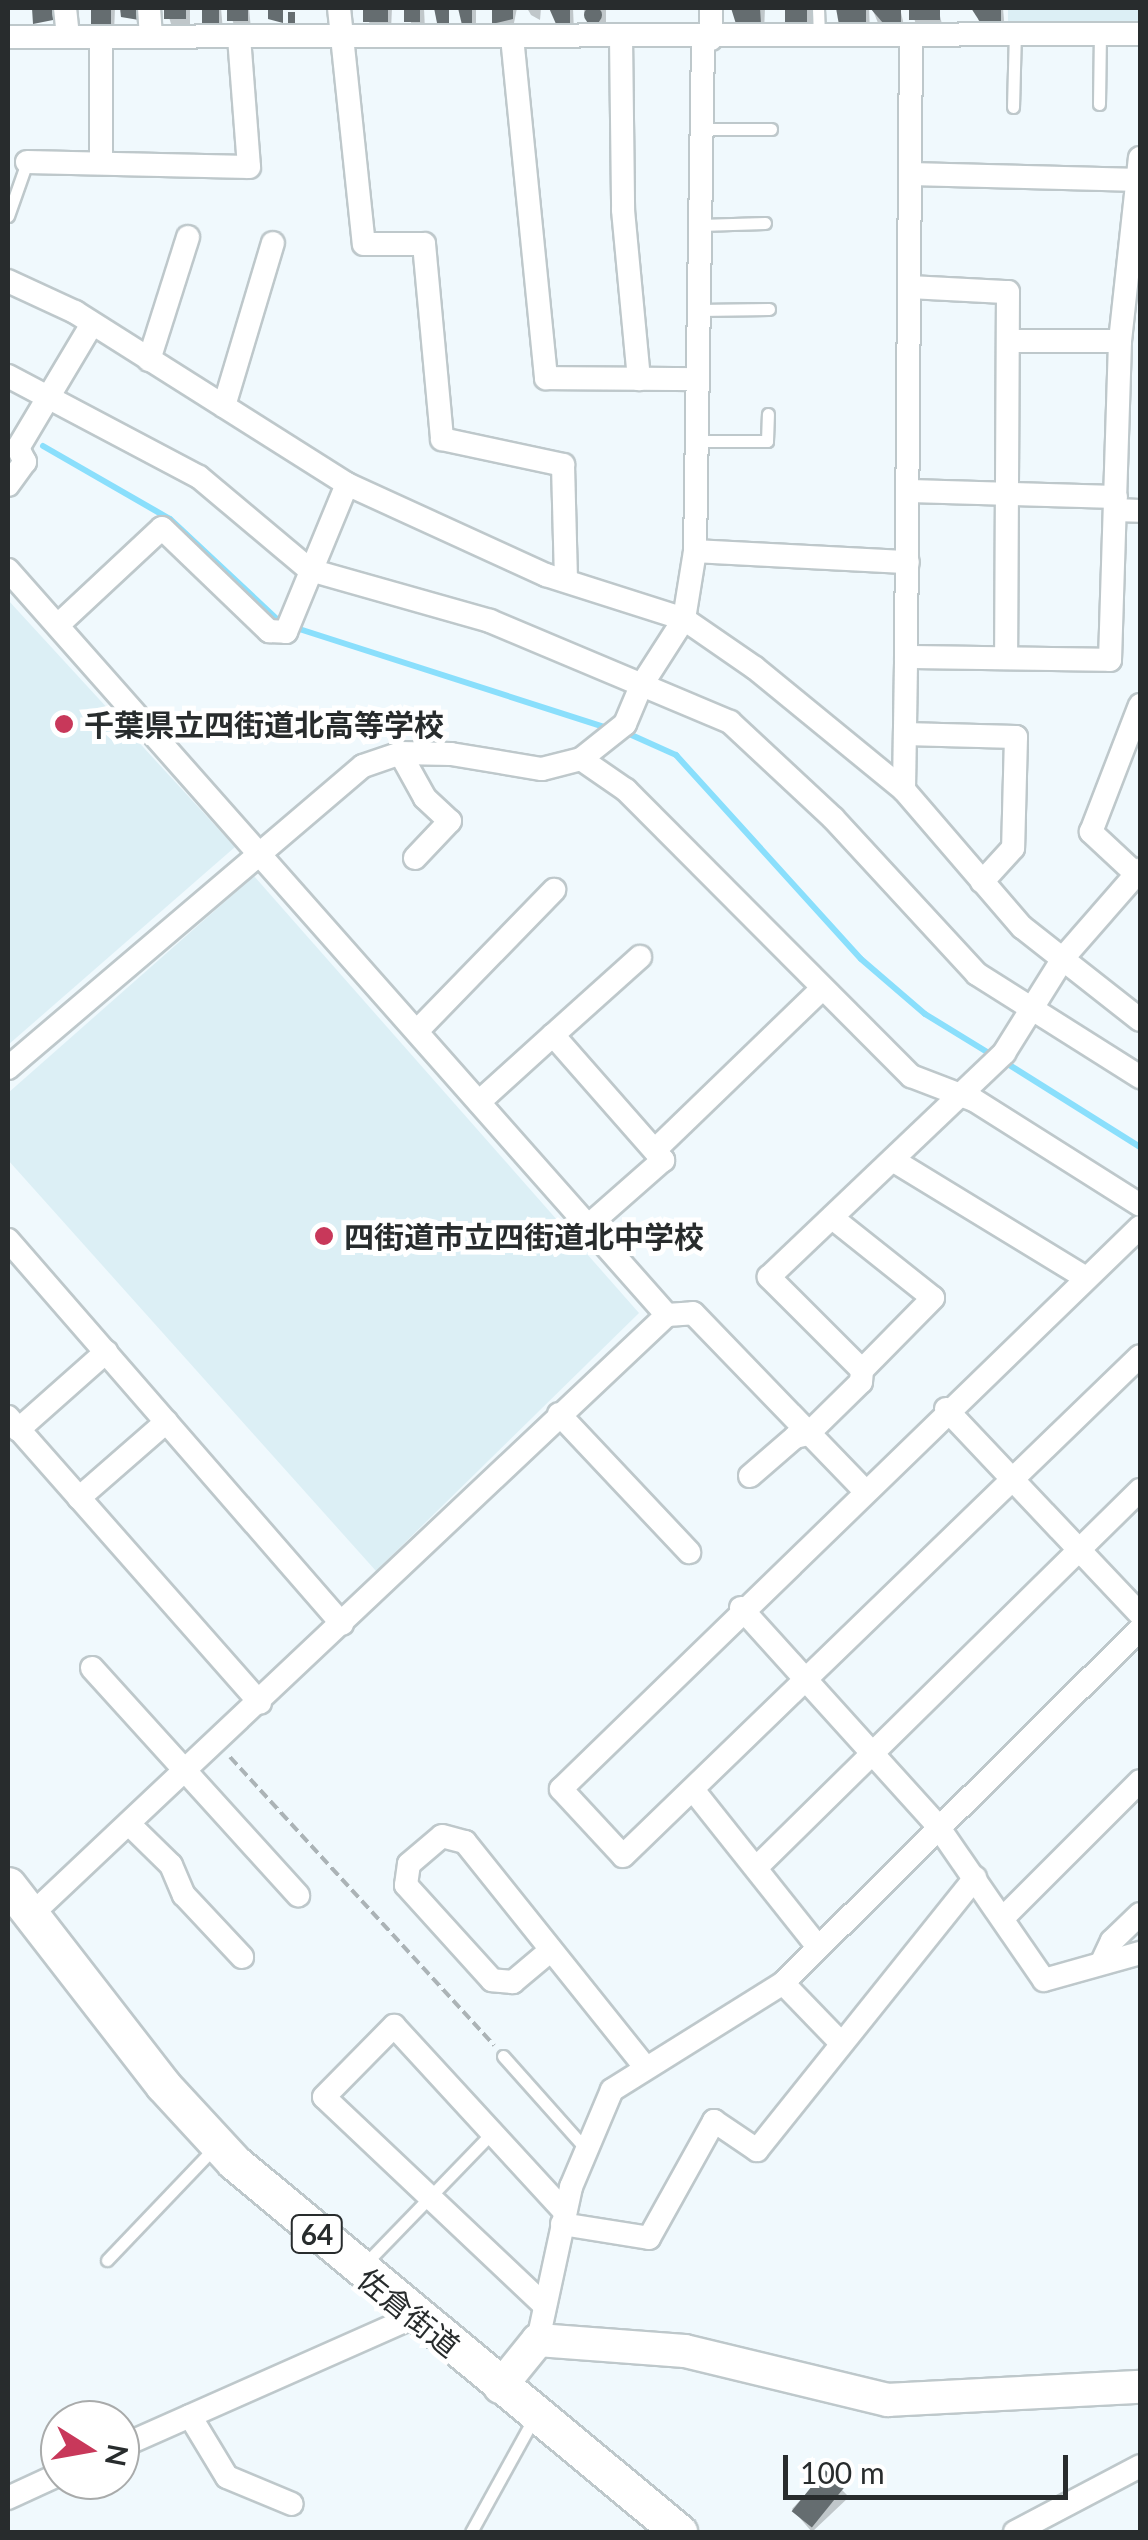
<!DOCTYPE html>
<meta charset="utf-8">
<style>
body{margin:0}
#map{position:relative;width:1148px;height:2540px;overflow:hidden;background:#f0f9fd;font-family:Lato,"Noto Sans JP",sans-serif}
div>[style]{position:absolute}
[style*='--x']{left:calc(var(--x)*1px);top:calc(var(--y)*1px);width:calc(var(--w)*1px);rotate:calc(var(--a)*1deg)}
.built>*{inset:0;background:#dceff5;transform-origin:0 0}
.shadow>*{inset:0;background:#0003}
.stream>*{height:6px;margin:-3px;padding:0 3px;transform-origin:3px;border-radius:3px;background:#8adffc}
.building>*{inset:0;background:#656d70;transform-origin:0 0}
.round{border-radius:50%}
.path>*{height:4px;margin-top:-2px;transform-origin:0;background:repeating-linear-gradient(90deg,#abb3b6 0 10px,transparent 0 15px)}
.roads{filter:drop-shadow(2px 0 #bec8cb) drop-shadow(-2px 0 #bec8cb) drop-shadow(0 2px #bec8cb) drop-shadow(0 -2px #bec8cb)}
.lane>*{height:11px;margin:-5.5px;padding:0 5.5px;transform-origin:5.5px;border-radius:5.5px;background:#fff}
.street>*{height:22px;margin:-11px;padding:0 11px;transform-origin:11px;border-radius:11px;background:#fff}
.secondary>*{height:32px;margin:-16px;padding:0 16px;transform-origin:16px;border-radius:16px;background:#fff}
.primary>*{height:35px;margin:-17.5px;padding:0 17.5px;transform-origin:17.5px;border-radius:17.5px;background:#fff}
.dots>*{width:28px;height:28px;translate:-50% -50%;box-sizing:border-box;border:5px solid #fff;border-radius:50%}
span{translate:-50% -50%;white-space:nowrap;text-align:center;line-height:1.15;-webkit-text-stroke:10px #fff;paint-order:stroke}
.shield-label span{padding:2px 8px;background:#fff;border:2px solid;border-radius:8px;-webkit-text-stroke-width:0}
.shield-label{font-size:28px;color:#282c2d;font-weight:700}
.poi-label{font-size:30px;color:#282c2d;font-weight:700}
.left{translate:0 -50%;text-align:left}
.street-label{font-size:30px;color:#282c2d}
.frame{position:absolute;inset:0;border:10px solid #282c2d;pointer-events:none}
.north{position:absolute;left:40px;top:2400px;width:100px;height:100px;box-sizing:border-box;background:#fff;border:2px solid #a9abab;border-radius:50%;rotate:101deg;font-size:28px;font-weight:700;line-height:40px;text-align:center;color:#282c2d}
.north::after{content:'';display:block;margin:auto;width:35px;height:45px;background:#c8385a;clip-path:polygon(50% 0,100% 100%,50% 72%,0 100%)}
.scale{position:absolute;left:783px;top:2455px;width:285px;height:45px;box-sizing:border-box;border:5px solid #282c2d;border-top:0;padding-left:12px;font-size:30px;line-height:35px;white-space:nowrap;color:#282c2d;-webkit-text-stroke:8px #fff;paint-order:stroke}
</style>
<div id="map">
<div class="built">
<div style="left:1008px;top:8px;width:132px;height:18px"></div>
<div style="clip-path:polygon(8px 600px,235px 847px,8px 1045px)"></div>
<div style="clip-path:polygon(254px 876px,639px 1313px,376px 1571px,8px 1160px,8px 1093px)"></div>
</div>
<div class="shadow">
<div style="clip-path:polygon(93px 8px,115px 8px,114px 33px,98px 32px)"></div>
<div style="clip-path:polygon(166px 8px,190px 8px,190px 27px,172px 27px)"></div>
<div style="clip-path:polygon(202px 8px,221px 8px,223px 31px,210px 32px)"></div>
<div style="clip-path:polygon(229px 8px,249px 8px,251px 29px,235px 29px)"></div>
<div style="clip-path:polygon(366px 8px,392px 8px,391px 30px,371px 30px)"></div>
<div style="clip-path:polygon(409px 8px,424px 8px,425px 30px,412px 30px)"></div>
<div style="clip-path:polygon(460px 8px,476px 8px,476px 34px,464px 25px)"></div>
<div style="clip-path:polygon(494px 8px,517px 8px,512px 33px,499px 33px)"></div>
<div style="clip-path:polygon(527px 8px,541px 8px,540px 20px,531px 15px)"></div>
<div style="clip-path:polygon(554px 8px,573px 8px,574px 32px,563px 32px)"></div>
<div style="clip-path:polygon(583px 8px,606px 8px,606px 31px,589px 24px)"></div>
<div style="clip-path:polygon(737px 8px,765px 8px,764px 32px,739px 23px)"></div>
<div style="clip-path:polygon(788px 8px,811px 8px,811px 29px,793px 30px)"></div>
<div style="clip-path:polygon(839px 8px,869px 8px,870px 33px,842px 24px)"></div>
<div style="clip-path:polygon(872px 8px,900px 8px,905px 30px,878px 23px)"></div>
<div style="clip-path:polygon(911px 8px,938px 8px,943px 28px,917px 28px)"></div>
<div style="clip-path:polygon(974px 8px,1003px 8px,1005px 33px,980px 24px)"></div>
<div style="clip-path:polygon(825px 2473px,849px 2497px,812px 2532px,792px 2509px)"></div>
</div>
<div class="stream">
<div style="--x:43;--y:446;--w:146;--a:29.9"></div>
<div style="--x:170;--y:519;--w:152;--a:43.1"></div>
<div style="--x:293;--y:627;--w:333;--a:17.8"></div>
<div style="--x:627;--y:733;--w:54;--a:24.2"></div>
<div style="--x:676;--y:755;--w:275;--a:47.8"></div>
<div style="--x:861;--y:959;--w:84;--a:40.7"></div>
<div style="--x:925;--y:1014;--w:79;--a:31.5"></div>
<div style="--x:1003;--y:1061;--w:162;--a:32.1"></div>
</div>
<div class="building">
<div class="round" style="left:584px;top:6px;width:18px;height:18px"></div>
<div style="clip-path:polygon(32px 8px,57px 8px,58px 19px,33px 24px)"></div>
<div style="left:91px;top:8px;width:20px;height:16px"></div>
<div style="clip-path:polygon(120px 8px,138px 8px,139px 20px,121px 17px)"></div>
<div style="left:164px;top:8px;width:22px;height:11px"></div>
<div style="left:202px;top:8px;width:17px;height:16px"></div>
<div style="left:227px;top:8px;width:21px;height:13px"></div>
<div style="clip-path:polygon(268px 8px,283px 8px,283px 23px,268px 19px)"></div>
<div style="left:363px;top:8px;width:25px;height:14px"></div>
<div style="left:404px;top:8px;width:16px;height:14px"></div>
<div style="clip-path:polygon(434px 8px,449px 8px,449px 23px,437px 23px)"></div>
<div style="clip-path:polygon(458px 8px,472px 8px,472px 26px,462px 25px)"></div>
<div style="clip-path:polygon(492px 8px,513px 8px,513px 19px,492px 24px)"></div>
<div style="clip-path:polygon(549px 8px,570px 8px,570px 24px,556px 24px)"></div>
<div style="clip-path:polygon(731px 8px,760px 8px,761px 24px,736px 24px)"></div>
<div style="left:785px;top:8px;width:22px;height:14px"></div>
<div style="clip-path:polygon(836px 8px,866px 8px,866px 24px,839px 25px)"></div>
<div style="clip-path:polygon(870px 8px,901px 8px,901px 22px,883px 23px)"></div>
<div style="left:909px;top:8px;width:31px;height:12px"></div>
<div style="clip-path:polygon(971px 8px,1001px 8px,1001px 24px,982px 25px)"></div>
<div style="left:288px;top:12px;width:7px;height:16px"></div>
<div style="left:825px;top:2470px;width:26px;height:53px;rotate:39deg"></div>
</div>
<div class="path">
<div style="--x:230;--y:1757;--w:391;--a:47.5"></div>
</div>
<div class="roads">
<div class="lane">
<div style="--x:818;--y:8;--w:30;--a:88"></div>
<div style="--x:1099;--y:104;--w:71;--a:-89.2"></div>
<div style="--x:1013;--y:107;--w:74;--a:-88.5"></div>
<div style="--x:701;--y:129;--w:70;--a:0"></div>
<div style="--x:8;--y:216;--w:57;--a:-70.6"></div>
<div style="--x:700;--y:225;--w:65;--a:-1.8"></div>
<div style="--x:699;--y:310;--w:70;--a:-0.8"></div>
<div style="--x:696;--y:441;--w:71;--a:0"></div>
<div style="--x:767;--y:441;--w:27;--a:-88"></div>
<div style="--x:503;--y:2056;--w:122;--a:48.3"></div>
<div style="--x:107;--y:2260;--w:155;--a:-46.3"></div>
<div style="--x:363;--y:2266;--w:185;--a:-45.9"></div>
<div style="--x:471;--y:2532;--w:132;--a:-61.1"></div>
</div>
<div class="street">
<div style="--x:65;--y:8;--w:29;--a:84"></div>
<div style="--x:149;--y:8;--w:29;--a:86"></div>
<div style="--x:339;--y:8;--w:237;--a:84"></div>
<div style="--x:364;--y:244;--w:60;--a:0"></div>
<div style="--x:424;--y:244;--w:196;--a:84.7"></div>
<div style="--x:442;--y:439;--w:124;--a:12.1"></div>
<div style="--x:563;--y:465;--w:115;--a:88.5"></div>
<div style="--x:711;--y:8;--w:31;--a:90"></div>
<div style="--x:911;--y:35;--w:622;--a:90.46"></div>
<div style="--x:906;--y:657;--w:204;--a:0.8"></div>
<div style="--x:1110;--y:660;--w:319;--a:-88.2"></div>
<div style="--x:1120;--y:341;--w:184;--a:-83.8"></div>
<div style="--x:8;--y:37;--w:1132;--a:-0.15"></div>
<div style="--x:512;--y:37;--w:343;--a:84.3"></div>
<div style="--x:546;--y:378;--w:152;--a:0.4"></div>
<div style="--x:621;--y:37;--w:173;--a:89.3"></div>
<div style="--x:623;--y:210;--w:170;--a:84.6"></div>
<div style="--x:27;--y:162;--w:222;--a:1.3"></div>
<div style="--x:249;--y:167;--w:130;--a:-94.4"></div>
<div style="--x:101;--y:163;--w:126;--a:-90"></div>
<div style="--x:912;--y:174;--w:227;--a:1.5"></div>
<div style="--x:8;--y:281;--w:74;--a:24.8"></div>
<div style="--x:75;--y:312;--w:322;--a:32.3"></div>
<div style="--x:347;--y:484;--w:219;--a:24.6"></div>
<div style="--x:546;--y:575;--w:145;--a:17.7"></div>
<div style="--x:684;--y:619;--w:86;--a:34.6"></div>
<div style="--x:755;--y:668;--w:193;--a:39.3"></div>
<div style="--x:904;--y:790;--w:181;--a:49.3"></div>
<div style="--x:1022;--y:927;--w:150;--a:38.2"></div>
<div style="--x:911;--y:287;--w:97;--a:3"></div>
<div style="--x:1008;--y:292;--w:366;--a:90.3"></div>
<div style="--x:1008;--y:341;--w:112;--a:0"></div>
<div style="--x:149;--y:360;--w:129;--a:-72.4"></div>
<div style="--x:8;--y:376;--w:216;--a:27.9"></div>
<div style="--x:199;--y:477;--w:145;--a:40"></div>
<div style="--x:310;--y:570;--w:187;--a:15.8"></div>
<div style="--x:490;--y:621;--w:260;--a:22.8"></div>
<div style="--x:730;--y:722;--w:141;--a:43"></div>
<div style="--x:833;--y:818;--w:212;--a:47.3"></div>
<div style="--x:977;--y:974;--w:193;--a:32.3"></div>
<div style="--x:224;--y:406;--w:170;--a:-73.3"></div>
<div style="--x:8;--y:485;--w:29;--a:-54"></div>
<div style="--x:25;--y:462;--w:16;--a:-117"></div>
<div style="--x:18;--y:448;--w:144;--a:-59.2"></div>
<div style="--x:910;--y:491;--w:206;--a:1.7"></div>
<div style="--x:1115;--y:510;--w:25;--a:2"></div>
<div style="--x:695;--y:551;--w:213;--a:3"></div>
<div style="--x:8;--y:570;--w:995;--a:48.51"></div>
<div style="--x:667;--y:1315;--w:874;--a:136.67"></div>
<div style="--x:58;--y:625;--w:142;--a:-43"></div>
<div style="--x:162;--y:528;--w:149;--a:43.9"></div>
<div style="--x:269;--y:631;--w:17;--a:3"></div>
<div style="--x:286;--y:632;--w:160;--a:-67.6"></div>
<div style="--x:905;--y:734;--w:111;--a:1.5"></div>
<div style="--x:1016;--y:737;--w:111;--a:91.5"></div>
<div style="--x:1013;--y:848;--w:46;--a:132.4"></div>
<div style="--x:400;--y:753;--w:51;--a:60.9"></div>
<div style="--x:425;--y:798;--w:34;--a:43"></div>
<div style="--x:450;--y:821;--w:51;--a:133.4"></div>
<div style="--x:581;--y:759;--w:55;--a:34.6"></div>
<div style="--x:626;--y:790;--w:404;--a:45.1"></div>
<div style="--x:911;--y:1076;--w:67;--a:20.9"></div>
<div style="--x:974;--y:1100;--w:196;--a:32.3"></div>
<div style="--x:904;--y:790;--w:133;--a:-89.1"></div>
<div style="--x:1136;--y:874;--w:62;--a:-137"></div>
<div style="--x:1091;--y:832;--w:136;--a:-68.9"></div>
<div style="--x:417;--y:1031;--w:197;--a:-45.8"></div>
<div style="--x:553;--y:1035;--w:117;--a:-41.9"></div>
<div style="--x:8;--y:1068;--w:466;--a:-40.4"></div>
<div style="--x:363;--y:766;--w:39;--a:-19"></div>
<div style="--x:400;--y:753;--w:51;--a:1.1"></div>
<div style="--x:451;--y:754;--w:92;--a:9.4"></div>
<div style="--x:542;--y:769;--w:40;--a:-14.4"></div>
<div style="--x:581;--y:759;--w:56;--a:-38.5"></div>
<div style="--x:625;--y:724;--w:41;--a:-67.2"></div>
<div style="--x:641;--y:686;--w:80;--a:-57.3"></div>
<div style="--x:684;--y:619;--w:69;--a:-80.8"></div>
<div style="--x:695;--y:551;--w:512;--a:-89.1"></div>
<div style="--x:479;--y:1102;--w:100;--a:-42.2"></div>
<div style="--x:553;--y:1035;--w:167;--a:48.7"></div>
<div style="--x:663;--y:1160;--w:98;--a:138.7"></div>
<div style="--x:655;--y:1150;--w:233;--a:-44"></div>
<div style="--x:896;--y:1162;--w:219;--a:31.4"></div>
<div style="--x:835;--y:1220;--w:125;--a:38.5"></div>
<div style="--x:933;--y:1298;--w:101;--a:134.6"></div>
<div style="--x:1140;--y:1227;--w:807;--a:135.85"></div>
<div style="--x:561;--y:1789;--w:91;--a:47.2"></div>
<div style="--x:623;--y:1856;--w:719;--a:-44.04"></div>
<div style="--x:8;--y:1240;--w:509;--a:48.98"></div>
<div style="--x:667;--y:1315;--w:26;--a:-4"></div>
<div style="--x:693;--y:1313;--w:246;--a:46"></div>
<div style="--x:946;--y:1409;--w:282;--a:46.6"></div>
<div style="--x:559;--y:1414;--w:190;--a:46.7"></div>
<div style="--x:8;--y:1417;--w:381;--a:48.6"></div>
<div style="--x:18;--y:1430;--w:118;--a:-41.6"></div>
<div style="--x:750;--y:1476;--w:60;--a:-40.9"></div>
<div style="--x:795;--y:1437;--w:13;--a:-13"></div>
<div style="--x:808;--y:1434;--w:74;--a:-44.5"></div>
<div style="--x:861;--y:1382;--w:12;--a:-85"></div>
<div style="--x:862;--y:1370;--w:132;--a:-135"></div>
<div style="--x:769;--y:1277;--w:325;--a:-43.6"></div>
<div style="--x:1004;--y:1053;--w:113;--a:-58"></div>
<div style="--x:1064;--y:957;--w:116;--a:-48.9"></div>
<div style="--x:79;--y:1498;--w:116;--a:-41.1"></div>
<div style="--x:741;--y:1608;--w:292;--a:47.9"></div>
<div style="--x:937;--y:1825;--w:188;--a:55.4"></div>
<div style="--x:1044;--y:1980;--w:100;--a:-15.7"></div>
<div style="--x:92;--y:1668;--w:307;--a:47.8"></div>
<div style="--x:694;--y:1791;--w:199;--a:51.5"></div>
<div style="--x:130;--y:1825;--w:57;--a:44.3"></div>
<div style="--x:171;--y:1865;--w:33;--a:67"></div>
<div style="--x:184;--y:1895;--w:85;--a:46.9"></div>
<div style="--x:758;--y:1866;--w:536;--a:-44.55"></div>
<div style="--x:1004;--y:1917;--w:192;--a:-45"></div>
<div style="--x:551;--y:1950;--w:50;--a:139.9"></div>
<div style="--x:513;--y:1982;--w:21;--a:-175"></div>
<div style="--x:492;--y:1980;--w:128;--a:-132.2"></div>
<div style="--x:406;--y:1885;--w:21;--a:-82"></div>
<div style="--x:409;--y:1864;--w:43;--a:-40.3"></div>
<div style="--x:442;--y:1836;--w:24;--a:15"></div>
<div style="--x:465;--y:1842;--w:288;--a:51.3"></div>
<div style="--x:1102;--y:1962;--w:23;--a:-65"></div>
<div style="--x:1112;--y:1941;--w:39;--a:-44"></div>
<div style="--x:783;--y:1983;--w:82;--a:46"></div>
<div style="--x:562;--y:2224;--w:88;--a:9.1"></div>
<div style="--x:649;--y:2238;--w:134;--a:-60.9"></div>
<div style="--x:714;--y:2121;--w:52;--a:34"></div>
<div style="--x:757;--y:2150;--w:349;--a:-51.3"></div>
<div style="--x:543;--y:2304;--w:301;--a:-136.6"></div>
<div style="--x:324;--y:2097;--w:100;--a:-45.4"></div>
<div style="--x:394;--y:2026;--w:253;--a:47.4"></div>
<div style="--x:538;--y:2340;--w:157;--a:-77.8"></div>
<div style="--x:571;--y:2187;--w:105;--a:-67.1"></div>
<div style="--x:612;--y:2090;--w:202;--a:-32"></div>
<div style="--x:783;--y:1983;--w:503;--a:-44.76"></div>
<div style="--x:190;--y:2416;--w:71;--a:58.8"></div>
<div style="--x:227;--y:2477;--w:70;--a:22.6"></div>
<div style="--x:120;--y:2447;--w:323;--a:-23.9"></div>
<div style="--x:8;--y:2498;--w:57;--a:-24.8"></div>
<div style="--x:1015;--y:2532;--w:141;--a:-27.8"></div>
</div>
<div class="secondary">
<div style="--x:500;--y:2387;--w:60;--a:-51"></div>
<div style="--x:538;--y:2340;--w:147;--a:4.3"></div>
<div style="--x:685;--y:2351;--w:209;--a:13.6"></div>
<div style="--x:888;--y:2400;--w:252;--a:-3"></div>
</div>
<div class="primary">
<div style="--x:8;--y:1885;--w:253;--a:52.2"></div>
<div style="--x:163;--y:2085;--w:105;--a:47.3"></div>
<div style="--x:234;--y:2162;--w:579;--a:39.74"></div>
</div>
</div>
<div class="dots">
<div style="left:64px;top:724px;background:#c8385a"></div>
<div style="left:324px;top:1236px;background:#c8385a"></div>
</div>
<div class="shield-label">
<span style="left:317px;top:2234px">64</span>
</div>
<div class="poi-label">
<span class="left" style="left:84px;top:724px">千葉県立四街道北高等学校</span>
<span class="left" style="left:344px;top:1236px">四街道市立四街道北中学校</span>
</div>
<div class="street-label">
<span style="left:409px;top:2312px;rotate:39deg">佐倉街道</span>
</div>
<div class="frame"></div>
<div class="north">N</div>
<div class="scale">100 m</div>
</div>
